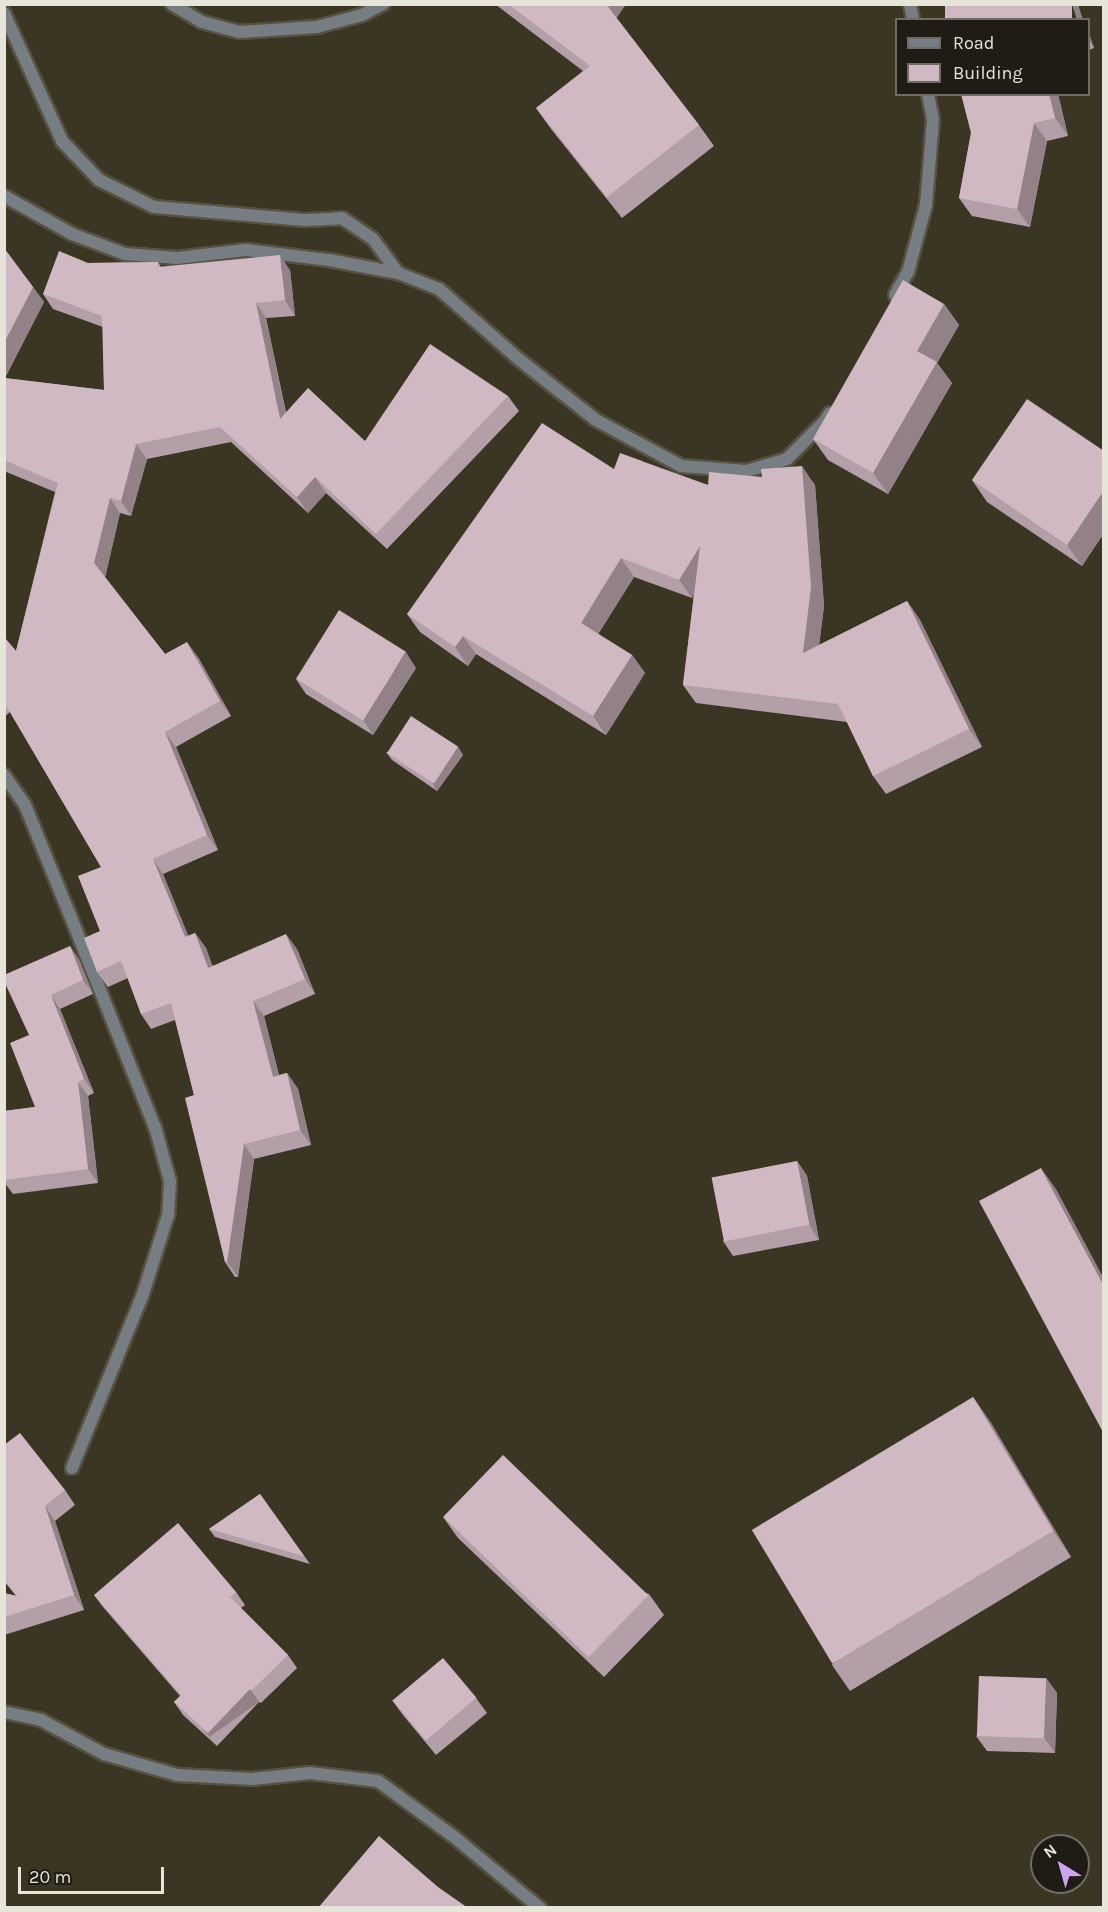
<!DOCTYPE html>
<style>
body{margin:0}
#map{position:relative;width:1108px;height:1912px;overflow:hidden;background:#3b3524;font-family:Karla,sans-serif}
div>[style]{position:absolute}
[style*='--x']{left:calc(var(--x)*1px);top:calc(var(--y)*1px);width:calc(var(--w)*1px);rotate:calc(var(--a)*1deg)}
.roads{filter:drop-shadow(2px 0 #575141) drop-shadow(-2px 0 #575141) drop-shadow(0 2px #575141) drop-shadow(0 -2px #575141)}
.minor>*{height:12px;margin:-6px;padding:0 6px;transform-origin:6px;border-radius:6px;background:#767e84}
.tertiary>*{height:12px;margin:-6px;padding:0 6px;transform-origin:6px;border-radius:6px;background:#767e84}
.wall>*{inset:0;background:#b39fa7}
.shaded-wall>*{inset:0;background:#928288;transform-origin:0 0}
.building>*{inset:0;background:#d0b9c2;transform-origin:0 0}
span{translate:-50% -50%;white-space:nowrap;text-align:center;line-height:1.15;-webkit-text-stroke:6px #1f1c15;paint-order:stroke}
.frame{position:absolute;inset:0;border:6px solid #e7e4d9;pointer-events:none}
.legend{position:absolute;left:895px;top:18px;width:195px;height:78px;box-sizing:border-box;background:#1f1c15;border:2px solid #6f6c63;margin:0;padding:8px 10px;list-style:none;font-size:18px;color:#e7e4d9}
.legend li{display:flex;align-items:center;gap:12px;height:30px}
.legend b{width:30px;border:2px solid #6f6c63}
.north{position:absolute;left:1030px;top:1834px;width:60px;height:60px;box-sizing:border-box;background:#1f1c15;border:2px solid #6f6c63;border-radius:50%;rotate:323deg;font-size:16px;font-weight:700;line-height:24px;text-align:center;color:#e7e4d9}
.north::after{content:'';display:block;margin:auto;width:21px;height:27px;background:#c9a5ee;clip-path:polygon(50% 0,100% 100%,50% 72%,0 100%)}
.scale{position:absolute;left:18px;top:1867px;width:146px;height:27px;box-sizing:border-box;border:3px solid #e7e4d9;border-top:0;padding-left:8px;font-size:18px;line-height:21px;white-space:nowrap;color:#e7e4d9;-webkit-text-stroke:4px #1f1c15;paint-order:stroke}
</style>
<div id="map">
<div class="roads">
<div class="minor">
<div style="--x:172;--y:4;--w:35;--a:31"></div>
<div style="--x:202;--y:22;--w:39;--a:15"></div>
<div style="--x:240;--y:32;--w:77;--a:-3.7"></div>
<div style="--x:317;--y:27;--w:47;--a:-14.9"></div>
<div style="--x:362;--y:15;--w:24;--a:-28"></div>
<div style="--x:4;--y:13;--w:141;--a:65.6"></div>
<div style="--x:62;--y:141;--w:54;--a:46.5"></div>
<div style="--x:99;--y:180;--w:61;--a:26.1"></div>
<div style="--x:154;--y:207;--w:154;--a:4.9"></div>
<div style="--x:307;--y:220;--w:35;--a:-3"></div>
<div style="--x:342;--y:218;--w:37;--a:34"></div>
<div style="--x:373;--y:239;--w:42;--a:53.7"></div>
<div style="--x:4;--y:775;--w:37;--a:55"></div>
<div style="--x:25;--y:805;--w:119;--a:67.8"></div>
<div style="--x:70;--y:915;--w:228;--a:68.2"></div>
<div style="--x:155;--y:1127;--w:56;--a:74.5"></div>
<div style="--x:170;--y:1181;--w:34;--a:93"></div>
<div style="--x:168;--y:1215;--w:83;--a:107.6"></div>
<div style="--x:143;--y:1294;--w:188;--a:112.2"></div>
<div style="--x:4;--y:1712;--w:38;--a:12"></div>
<div style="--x:41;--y:1720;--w:72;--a:28.4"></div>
<div style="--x:104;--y:1754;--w:76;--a:16"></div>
<div style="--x:177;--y:1775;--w:75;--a:3.1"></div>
<div style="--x:252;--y:1779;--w:58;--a:-5.9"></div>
<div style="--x:310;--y:1773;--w:68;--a:6.7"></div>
<div style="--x:378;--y:1781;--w:93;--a:36.3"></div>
<div style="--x:453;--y:1836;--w:113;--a:39.6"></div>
</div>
<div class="tertiary">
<div style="--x:910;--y:4;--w:16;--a:79"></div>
<div style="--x:4;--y:196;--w:78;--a:29.2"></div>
<div style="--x:72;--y:234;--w:57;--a:20.7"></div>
<div style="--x:125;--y:254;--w:52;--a:4.4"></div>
<div style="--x:177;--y:258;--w:69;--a:-6.6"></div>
<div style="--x:246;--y:250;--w:84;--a:6.9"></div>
<div style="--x:329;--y:260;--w:70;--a:10.7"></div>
<div style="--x:398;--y:273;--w:44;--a:21.3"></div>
<div style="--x:439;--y:289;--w:109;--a:41.3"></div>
<div style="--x:521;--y:361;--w:95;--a:38.2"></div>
<div style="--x:596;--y:420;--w:97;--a:28.4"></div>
<div style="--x:681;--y:466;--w:65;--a:4.4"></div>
<div style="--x:746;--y:471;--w:43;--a:-16.3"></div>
<div style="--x:787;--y:459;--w:54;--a:-45"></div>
<div style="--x:825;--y:421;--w:9;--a:-58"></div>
<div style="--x:895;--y:295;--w:26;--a:-61"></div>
<div style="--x:908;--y:272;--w:69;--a:-75"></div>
<div style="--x:926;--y:205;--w:85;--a:-85.3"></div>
<div style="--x:933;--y:120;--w:26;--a:-101"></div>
</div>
</div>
<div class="wall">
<div style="clip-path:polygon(495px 4px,626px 4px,616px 18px,699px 125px,714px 146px,622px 218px,551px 129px,536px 108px,583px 71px)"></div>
<div style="clip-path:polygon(1089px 34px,1094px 48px,1089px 50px)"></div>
<div style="clip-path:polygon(1058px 94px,1068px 136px,1047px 141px,1030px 227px,972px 216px,959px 198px,971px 133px)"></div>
<div style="clip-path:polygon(4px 248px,44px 302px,5px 378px,104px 390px,103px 327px,53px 309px,43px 294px,88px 263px,158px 262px,161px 267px,290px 270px,295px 316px,266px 318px,286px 412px,365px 441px,508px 396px,519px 411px,387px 549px,326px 493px,308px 513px,231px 442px,147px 459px,131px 516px,120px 513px,105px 577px,165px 654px,198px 657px,231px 716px,176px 747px,218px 850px,163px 874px,188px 936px,195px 933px,206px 948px,212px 966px,297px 949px,315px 994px,264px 1016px,279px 1075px,287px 1073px,298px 1089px,311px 1145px,254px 1159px,238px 1277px,235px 1277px,225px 1262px,194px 1095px,175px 1020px,151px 1029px,141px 1014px,128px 978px,108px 987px,97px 972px,100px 931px,101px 867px,10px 712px,4px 717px,4px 637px,16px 651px,55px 492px,4px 471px)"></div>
<div style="clip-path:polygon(944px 304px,959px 325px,937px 363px,952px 383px,888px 494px,828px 460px,813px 439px)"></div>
<div style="clip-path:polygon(1104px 451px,1104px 533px,1082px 566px,987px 502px,972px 480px)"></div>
<div style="clip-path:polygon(614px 469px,708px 485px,815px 485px,824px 606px,819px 645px,907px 601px,920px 620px,982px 747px,886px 794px,873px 776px,847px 722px,696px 703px,683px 685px,694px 594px,692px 598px,634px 577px,598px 634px,632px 655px,645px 673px,606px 735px,476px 654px,468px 666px,420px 632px,407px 614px)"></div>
<div style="clip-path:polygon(416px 668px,373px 735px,306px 694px,296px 679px)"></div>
<div style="clip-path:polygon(458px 747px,463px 755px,437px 791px,392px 760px,386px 752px)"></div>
<div style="clip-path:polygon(70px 946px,79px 960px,93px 994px,60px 1009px,94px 1093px,88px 1096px,98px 1183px,13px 1194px,4px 1182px,4px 1111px,35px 1107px,29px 1035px)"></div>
<div style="clip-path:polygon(797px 1161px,807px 1176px,819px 1240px,733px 1256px,723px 1241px)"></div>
<div style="clip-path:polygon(973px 1397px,991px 1423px,1071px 1557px,850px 1691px,832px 1665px)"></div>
<div style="clip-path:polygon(4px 1445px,65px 1490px,75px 1505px,55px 1521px,84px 1610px,4px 1635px,4px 1593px,16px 1596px,4px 1581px)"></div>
<div style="clip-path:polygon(260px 1494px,310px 1564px,215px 1537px,209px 1529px)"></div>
<div style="clip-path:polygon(443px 1517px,649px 1594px,664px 1615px,604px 1677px,458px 1538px)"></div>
<div style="clip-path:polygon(236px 1592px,245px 1605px,241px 1608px,288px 1655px,297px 1668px,261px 1703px,259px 1702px,217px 1746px,183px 1715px,174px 1702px,180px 1696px,103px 1607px,94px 1595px)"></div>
<div style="clip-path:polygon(1046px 1678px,1057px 1693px,1055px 1753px,987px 1751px,976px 1736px)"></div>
<div style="clip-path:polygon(476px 1698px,487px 1713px,436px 1755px,403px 1715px,392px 1700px)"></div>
</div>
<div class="shaded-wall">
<div style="clip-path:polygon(606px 4px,626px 4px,616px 19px)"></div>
<div style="clip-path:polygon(1072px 4px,1078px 4px,1083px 20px,1077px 20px)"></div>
<div style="clip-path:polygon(1089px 34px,1094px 48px,1089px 41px)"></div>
<div style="clip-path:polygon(1049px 94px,1058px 94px,1068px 136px,1055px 118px)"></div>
<div style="clip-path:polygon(1034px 123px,1047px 141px,1030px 227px,1017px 209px)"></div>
<div style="clip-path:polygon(280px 255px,290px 270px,295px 316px,285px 300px)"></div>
<div style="clip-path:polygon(33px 287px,44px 302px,4px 379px,4px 343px)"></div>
<div style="clip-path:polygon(256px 303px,266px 318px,290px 434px,280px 419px)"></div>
<div style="clip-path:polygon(944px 304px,959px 325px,937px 363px,952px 383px,888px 494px,873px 473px,917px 351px)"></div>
<div style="clip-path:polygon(136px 444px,147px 459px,131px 516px,121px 501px)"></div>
<div style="clip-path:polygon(802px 466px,815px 485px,824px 606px,816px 672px,803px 653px)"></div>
<div style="clip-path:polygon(315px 477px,326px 493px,308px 513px,297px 497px)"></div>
<div style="clip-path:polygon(1104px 490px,1104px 533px,1082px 566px,1067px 545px)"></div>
<div style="clip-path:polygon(110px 498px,120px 513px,105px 578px,94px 563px)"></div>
<div style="clip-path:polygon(700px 546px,713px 564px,692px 598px,679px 580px)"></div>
<div style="clip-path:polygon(621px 558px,634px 577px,594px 641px,581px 623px)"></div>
<div style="clip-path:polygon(907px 601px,920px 620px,982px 747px,969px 729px)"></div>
<div style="clip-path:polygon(463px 636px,476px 654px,468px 666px,455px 647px)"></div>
<div style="clip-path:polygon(187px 642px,198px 657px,231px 716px,220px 701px)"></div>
<div style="clip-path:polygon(406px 652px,416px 668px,373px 735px,363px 720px)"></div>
<div style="clip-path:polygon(632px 655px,645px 673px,606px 735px,593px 716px)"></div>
<div style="clip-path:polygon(165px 732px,176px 747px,218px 850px,207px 835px)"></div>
<div style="clip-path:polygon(458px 747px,463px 755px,437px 791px,432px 783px)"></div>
<div style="clip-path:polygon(153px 859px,163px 874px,195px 952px,185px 937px)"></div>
<div style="clip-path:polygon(195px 933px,206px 948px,219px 983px,208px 968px)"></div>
<div style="clip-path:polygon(286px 934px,297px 949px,315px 994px,305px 979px)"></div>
<div style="clip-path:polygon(70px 946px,79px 960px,93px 994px,83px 980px)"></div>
<div style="clip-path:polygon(51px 995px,60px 1009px,94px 1093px,84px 1079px)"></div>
<div style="clip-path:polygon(253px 1001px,264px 1016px,283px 1092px,273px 1077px)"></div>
<div style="clip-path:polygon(287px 1073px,298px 1089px,311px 1145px,300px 1130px)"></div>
<div style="clip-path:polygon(78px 1082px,88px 1096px,98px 1183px,88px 1169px)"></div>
<div style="clip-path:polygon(244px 1144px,254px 1159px,238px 1277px,227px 1262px)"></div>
<div style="clip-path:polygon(797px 1161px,807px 1176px,819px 1240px,809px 1225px)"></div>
<div style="clip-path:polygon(1041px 1168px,1056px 1189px,1104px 1279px,1104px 1286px)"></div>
<div style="clip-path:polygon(973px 1397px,991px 1423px,1071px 1557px,1053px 1531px)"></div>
<div style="clip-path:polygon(45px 1506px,55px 1521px,84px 1610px,74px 1595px)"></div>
<div style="clip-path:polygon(1046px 1678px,1057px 1693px,1055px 1753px,1044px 1738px)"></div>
<div style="left:250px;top:1689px;width:16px;height:61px;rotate:55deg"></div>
</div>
<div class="building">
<div style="clip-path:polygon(508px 4px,606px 4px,699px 125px,607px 197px,536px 108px,590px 66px)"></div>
<div style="left:945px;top:4px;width:127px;height:17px"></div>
<div style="clip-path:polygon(961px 94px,1049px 94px,1055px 118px,1034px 123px,1017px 209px,959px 198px,971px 133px)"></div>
<div style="clip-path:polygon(4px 248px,33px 287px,4px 343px)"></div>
<div style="clip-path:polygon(59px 251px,88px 263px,158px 262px,158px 267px,280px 255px,285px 300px,256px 303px,280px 419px,308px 388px,365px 441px,430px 344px,508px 396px,376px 534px,315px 477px,297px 497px,220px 427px,136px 444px,121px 501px,110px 498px,94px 563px,165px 654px,187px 642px,220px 701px,165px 732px,207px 835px,153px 859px,185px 937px,195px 933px,208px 968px,286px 934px,305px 979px,253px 1001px,273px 1077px,287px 1073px,300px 1130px,244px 1144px,227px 1262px,225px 1262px,185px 1098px,194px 1095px,171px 1003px,141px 1014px,121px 961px,97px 972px,84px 938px,100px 931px,78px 876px,101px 867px,4px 702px,4px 637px,16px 651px,58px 483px,4px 460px,4px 378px,104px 390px,102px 316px,43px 294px)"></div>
<div style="clip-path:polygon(903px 280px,944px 304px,917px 351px,937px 362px,873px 473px,813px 439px)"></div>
<div style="clip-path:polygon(1027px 399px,1104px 451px,1104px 490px,1067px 545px,972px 480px)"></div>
<div style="clip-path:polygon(542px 423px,614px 469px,620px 453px,708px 485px,709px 472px,762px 477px,761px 469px,802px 466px,811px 587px,803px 653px,907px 601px,969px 729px,873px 776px,838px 704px,683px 685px,700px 546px,679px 580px,621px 558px,581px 623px,632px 655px,593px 716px,463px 636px,455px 647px,407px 614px)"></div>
<div style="left:339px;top:610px;width:79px;height:81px;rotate:32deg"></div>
<div style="left:411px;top:716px;width:56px;height:44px;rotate:33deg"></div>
<div style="clip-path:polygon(70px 946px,83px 980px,51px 995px,84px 1079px,78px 1082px,88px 1169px,4px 1180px,4px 1111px,35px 1107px,10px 1043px,29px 1035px,4px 981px,4px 975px)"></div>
<div style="left:797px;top:1161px;width:65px;height:87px;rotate:79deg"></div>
<div style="clip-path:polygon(1041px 1168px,1104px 1286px,1104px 1434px,979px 1201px)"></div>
<div style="left:973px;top:1397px;width:156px;height:258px;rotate:59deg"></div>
<div style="clip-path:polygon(20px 1433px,65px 1490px,45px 1506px,74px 1595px,4px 1617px,4px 1593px,17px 1596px,4px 1580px,4px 1445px)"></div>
<div style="left:503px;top:1455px;width:202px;height:86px;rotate:44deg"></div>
<div style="clip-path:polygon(260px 1494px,304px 1556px,209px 1529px)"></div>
<div style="clip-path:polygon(178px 1523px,236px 1592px,230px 1597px,288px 1655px,252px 1690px,250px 1689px,208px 1733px,174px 1702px,181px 1695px,94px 1595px)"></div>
<div style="left:443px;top:1658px;width:52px;height:66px;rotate:50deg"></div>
<div style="left:979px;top:1676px;width:67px;height:60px;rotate:2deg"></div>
<div style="clip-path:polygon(379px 1836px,438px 1887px,468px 1908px,318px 1908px)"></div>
</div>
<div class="frame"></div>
<ul class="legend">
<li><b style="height:8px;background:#767e84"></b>Road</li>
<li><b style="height:16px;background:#d0b9c2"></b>Building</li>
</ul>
<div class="north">N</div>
<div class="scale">20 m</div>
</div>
